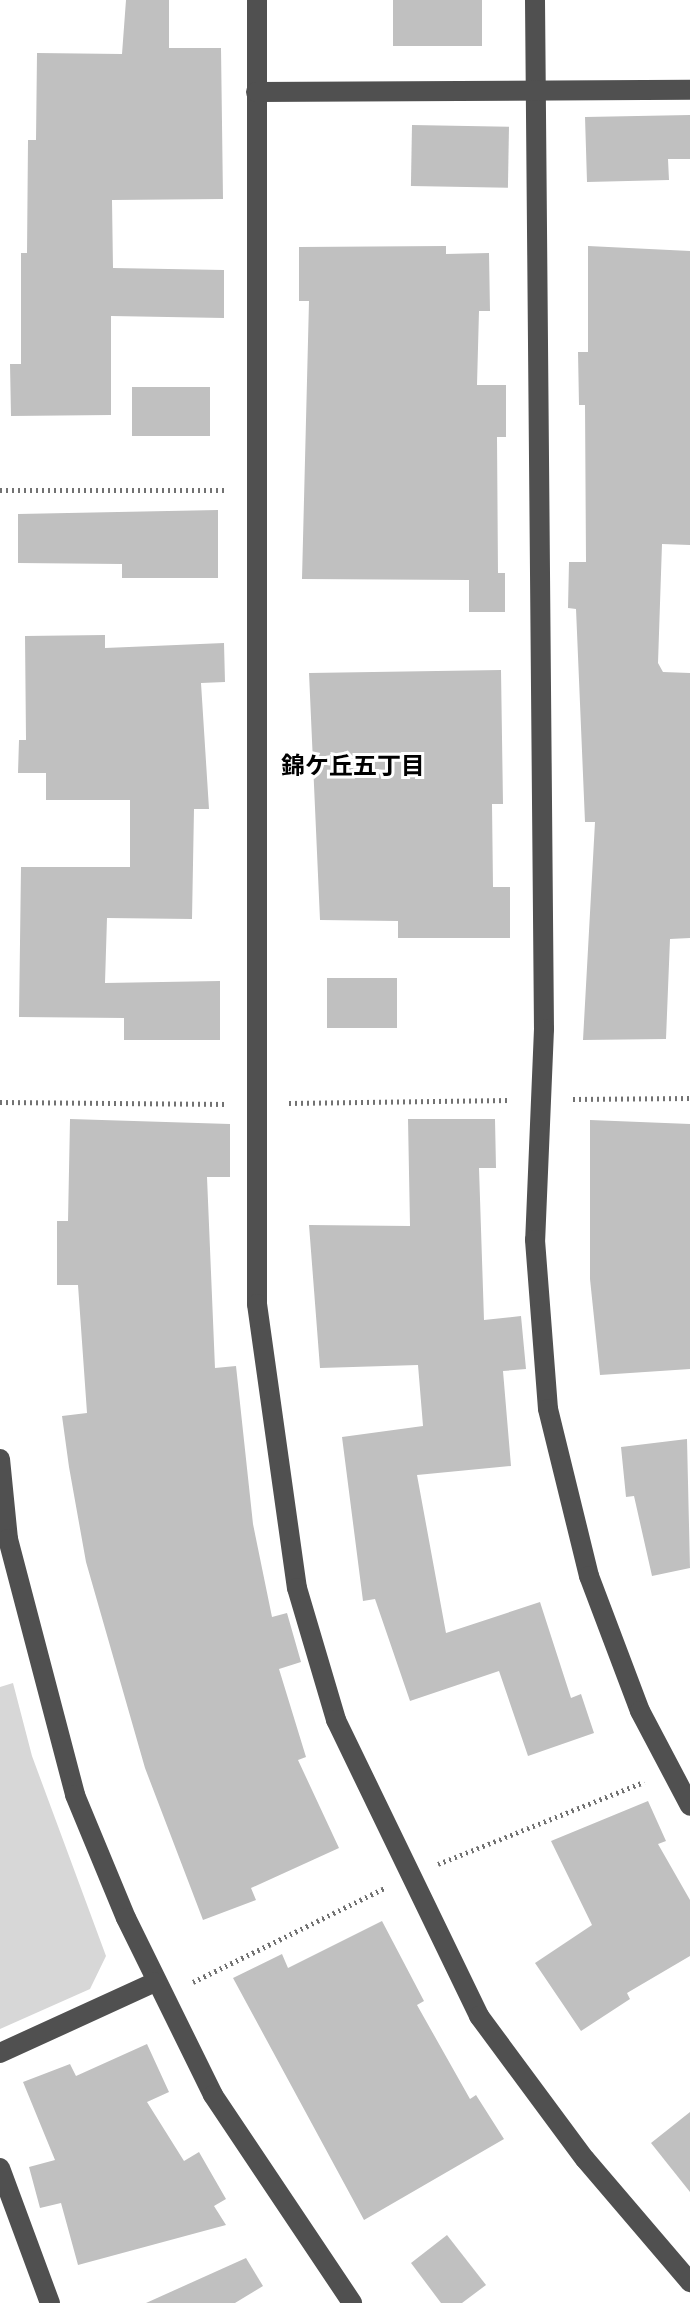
<!DOCTYPE html>
<meta charset="utf-8">
<style>
body{margin:0}
#map{position:relative;width:690px;height:2303px;overflow:hidden;background:#fff;font-family:"Nunito Sans","Noto Sans JP",sans-serif}
div>[style]{position:absolute}
[style*='--x']{left:calc(var(--x)*1px);top:calc(var(--y)*1px);width:calc(var(--w)*1px);rotate:calc(var(--a)*1deg)}
.green>*{inset:0;background:#d7d7d7}
.building>*{inset:0;background:#c0c0c0;transform-origin:0 0}
.path>*{height:5px;margin-top:-2.5px;transform-origin:0;background:repeating-linear-gradient(90deg,#727272 0 2px,transparent 0 6px)}
.minor>*{height:20px;margin:-10px;padding:0 10px;transform-origin:10px;border-radius:10px;background:#505050}
span{translate:-50% -50%;white-space:nowrap;text-align:center;line-height:1.15;-webkit-text-stroke:6px #fff;paint-order:stroke}
.neighbourhood-label{font-size:24px;color:#000;font-weight:700}
</style>
<div id="map">
<div class="green">
<div style="clip-path:polygon(13px 1683px,32px 1756px,106px 1956px,90px 1989px,0 2029px,0 1687px)"></div>
</div>
<div class="building">
<div style="clip-path:polygon(126px 0,169px 0,169px 48px,221px 48px,223px 199px,112px 200px,113px 268px,224px 270px,224px 318px,111px 316px,111px 415px,11px 416px,10px 364px,21px 364px,21px 253px,27px 253px,28px 140px,36px 140px,37px 53px,122px 54px)"></div>
<div style="left:393px;top:0;width:89px;height:46px"></div>
<div style="clip-path:polygon(690px 115px,690px 159px,668px 159px,669px 180px,587px 182px,585px 117px)"></div>
<div style="left:412px;top:125px;width:97px;height:61px;rotate:1deg"></div>
<div style="clip-path:polygon(446px 246px,446px 254px,489px 253px,490px 311px,479px 311px,477px 385px,506px 385px,506px 437px,497px 437px,498px 573px,505px 573px,505px 612px,469px 612px,469px 580px,302px 579px,309px 301px,299px 301px,299px 247px)"></div>
<div style="clip-path:polygon(588px 246px,690px 251px,690px 545px,662px 544px,658px 663px,663px 672px,690px 673px,690px 938px,670px 939px,666px 1039px,583px 1040px,595px 822px,585px 822px,576px 609px,568px 608px,569px 562px,586px 562px,585px 405px,579px 405px,578px 352px,588px 352px)"></div>
<div style="left:132px;top:387px;width:78px;height:49px"></div>
<div style="clip-path:polygon(218px 510px,218px 578px,122px 578px,122px 564px,18px 563px,18px 514px)"></div>
<div style="clip-path:polygon(105px 635px,105px 648px,224px 643px,225px 682px,201px 683px,209px 809px,194px 809px,192px 919px,107px 918px,105px 983px,220px 981px,220px 1040px,124px 1040px,124px 1018px,19px 1017px,21px 867px,130px 867px,130px 800px,46px 800px,46px 773px,18px 773px,19px 740px,26px 740px,25px 636px)"></div>
<div style="clip-path:polygon(501px 670px,503px 804px,492px 804px,493px 887px,510px 887px,510px 938px,398px 938px,398px 921px,320px 920px,309px 673px)"></div>
<div style="left:397px;top:978px;width:50px;height:70px;rotate:90deg"></div>
<div style="clip-path:polygon(70px 1119px,230px 1124px,230px 1177px,207px 1177px,215px 1368px,236px 1366px,253px 1524px,272px 1617px,287px 1613px,301px 1662px,279px 1669px,306px 1757px,298px 1760px,339px 1848px,251px 1888px,256px 1900px,203px 1920px,145px 1768px,86px 1562px,69px 1467px,62px 1416px,87px 1413px,78px 1285px,57px 1285px,57px 1221px,68px 1221px)"></div>
<div style="clip-path:polygon(408px 1119px,495px 1119px,496px 1168px,479px 1168px,484px 1320px,521px 1316px,526px 1369px,503px 1371px,511px 1466px,417px 1475px,446px 1633px,540px 1602px,571px 1698px,581px 1694px,594px 1733px,528px 1756px,499px 1671px,410px 1701px,375px 1599px,363px 1601px,342px 1437px,423px 1426px,418px 1365px,320px 1368px,309px 1225px,410px 1226px)"></div>
<div style="clip-path:polygon(590px 1120px,690px 1124px,690px 1369px,600px 1375px,590px 1279px)"></div>
<div style="clip-path:polygon(687px 1439px,690px 1568px,652px 1576px,634px 1496px,626px 1497px,621px 1447px)"></div>
<div style="clip-path:polygon(648px 1801px,666px 1841px,658px 1844px,690px 1900px,690px 1956px,627px 1993px,630px 1999px,581px 2031px,535px 1963px,592px 1925px,551px 1841px)"></div>
<div style="clip-path:polygon(382px 1921px,424px 2001px,417px 2005px,470px 2099px,476px 2095px,504px 2139px,364px 2220px,233px 1978px,282px 1954px,288px 1968px)"></div>
<div style="clip-path:polygon(147px 2044px,169px 2092px,147px 2102px,184px 2161px,199px 2152px,226px 2199px,214px 2206px,226px 2225px,78px 2265px,61px 2203px,40px 2208px,29px 2167px,55px 2160px,23px 2082px,70px 2064px,76px 2076px)"></div>
<div style="clip-path:polygon(690px 2112px,690px 2192px,651px 2143px)"></div>
<div style="clip-path:polygon(447px 2235px,486px 2285px,462px 2303px,441px 2303px,411px 2263px)"></div>
<div style="clip-path:polygon(246px 2258px,263px 2286px,235px 2303px,146px 2303px)"></div>
</div>
<div class="path">
<div style="--x:0;--y:490;--w:226;--a:0"></div>
<div style="--x:573;--y:1099;--w:117;--a:-0.5"></div>
<div style="--x:0;--y:1102;--w:227;--a:0.5"></div>
<div style="--x:289;--y:1103;--w:222;--a:-0.8"></div>
<div style="--x:438;--y:1864;--w:222;--a:-21.7"></div>
<div style="--x:193;--y:1982;--w:214;--a:-26.1"></div>
</div>
<div class="minor">
<div style="--x:257;--y:0;--w:1304;--a:90"></div>
<div style="--x:257;--y:1304;--w:287;--a:82"></div>
<div style="--x:297;--y:1588;--w:138;--a:73.5"></div>
<div style="--x:336;--y:1720;--w:329;--a:64.2"></div>
<div style="--x:479;--y:2016;--w:178;--a:53.5"></div>
<div style="--x:585;--y:2159;--w:162;--a:49.5"></div>
<div style="--x:535;--y:0;--w:1029;--a:89.5"></div>
<div style="--x:544;--y:1029;--w:211;--a:92.4"></div>
<div style="--x:535;--y:1240;--w:169;--a:85.6"></div>
<div style="--x:548;--y:1409;--w:172;--a:76.2"></div>
<div style="--x:589;--y:1576;--w:144;--a:69.3"></div>
<div style="--x:640;--y:1711;--w:107;--a:62.2"></div>
<div style="--x:256;--y:92;--w:434;--a:-0.3"></div>
<div style="--x:0;--y:1459;--w:80;--a:84.3"></div>
<div style="--x:8;--y:1539;--w:265;--a:75.3"></div>
<div style="--x:75;--y:1795;--w:133;--a:67.5"></div>
<div style="--x:126;--y:1918;--w:197;--a:63.8"></div>
<div style="--x:213;--y:2095;--w:250;--a:56.2"></div>
<div style="--x:0;--y:2053;--w:170;--a:-24.6"></div>
<div style="--x:0;--y:2168;--w:144;--a:69.7"></div>
</div>
<div class="neighbourhood-label">
<span style="left:353px;top:767px">錦ケ丘五丁目</span>
</div>
</div>
